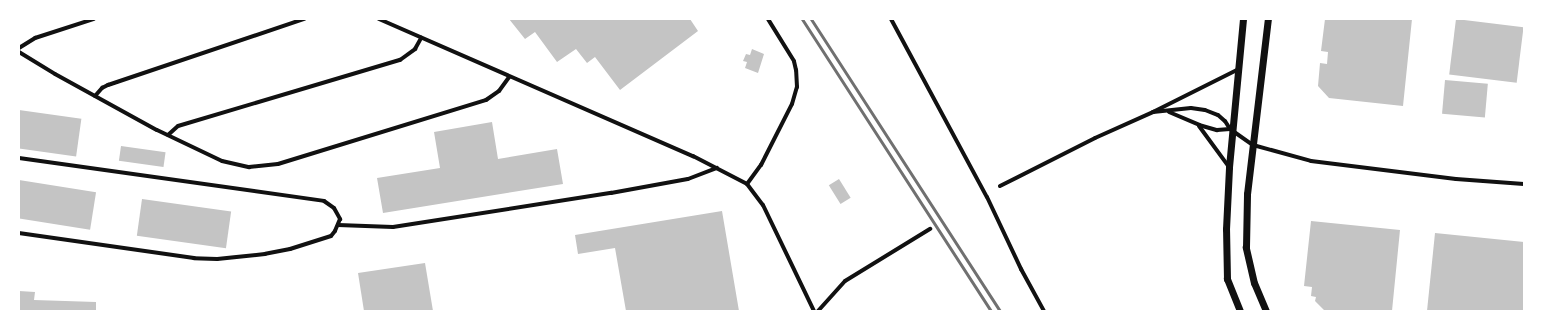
<!DOCTYPE html>
<style>
body{margin:0}
#map{position:relative;width:1543px;height:330px;overflow:hidden;background:#fff;font-family:Lato,sans-serif}
div>[style]{position:absolute}
[style*='--x']{left:calc(var(--x)*1px);top:calc(var(--y)*1px);width:calc(var(--w)*1px);rotate:calc(var(--a)*1deg)}
.building>*{inset:0;background:#c4c4c4;transform-origin:0 0}
.minor>*{height:4px;margin:-2px;padding:0 2px;transform-origin:2px;border-radius:2px;background:#111}
.tertiary>*{height:7px;margin:-3.5px;padding:0 3.5px;transform-origin:3.5px;border-radius:3.5px;background:#111}
.rail>*{height:3px;margin:-1.5px;padding:0 1.5px;transform-origin:1.5px;border-radius:1.5px;background:#707070}
span{translate:-50% -50%;white-space:nowrap;text-align:center;line-height:1.15;-webkit-text-stroke:4px #fff;paint-order:stroke}
.frame{position:absolute;inset:0;border:20px solid #fff;pointer-events:none}
</style>
<div id="map">
<div class="building">
<div style="clip-path:polygon(509px 19px,690px 19px,698px 31px,620px 90px,595px 57px,587px 63px,576px 49px,557px 62px,535px 32px,525px 39px)"></div>
<div style="clip-path:polygon(1325px 19px,1412px 19px,1403px 106px,1329px 98px,1318px 86px,1320px 63px,1327px 64px,1328px 52px,1321px 51px)"></div>
<div style="left:1456px;top:19px;width:68px;height:56px;rotate:7deg"></div>
<div style="clip-path:polygon(752px 49px,764px 54px,758px 73px,745px 68px,747px 62px,743px 61px,746px 54px,750px 55px)"></div>
<div style="left:1445px;top:80px;width:43px;height:34px;rotate:5deg"></div>
<div style="left:19px;top:110px;width:63px;height:38px;rotate:8deg"></div>
<div style="clip-path:polygon(492px 122px,498px 159px,557px 149px,563px 184px,383px 213px,377px 178px,440px 168px,434px 132px)"></div>
<div style="left:121px;top:146px;width:45px;height:15px;rotate:8deg"></div>
<div style="left:839px;top:179px;width:22px;height:12px;rotate:58deg"></div>
<div style="left:19px;top:180px;width:78px;height:38px;rotate:9deg"></div>
<div style="left:142px;top:199px;width:90px;height:37px;rotate:8deg"></div>
<div style="clip-path:polygon(722px 211px,739px 311px,626px 311px,615px 248px,578px 254px,575px 235px)"></div>
<div style="clip-path:polygon(1311px 221px,1400px 230px,1392px 311px,1325px 311px,1315px 301px,1316px 297px,1311px 296px,1312px 287px,1304px 286px)"></div>
<div style="clip-path:polygon(1435px 233px,1524px 242px,1524px 311px,1427px 311px)"></div>
<div style="clip-path:polygon(425px 263px,433px 311px,364px 311px,358px 273px)"></div>
<div style="clip-path:polygon(19px 291px,35px 292px,34px 300px,96px 302px,96px 311px,19px 311px)"></div>
</div>
<div class="minor">
<div style="--x:379;--y:19;--w:343;--a:23.6"></div>
<div style="--x:693;--y:156;--w:61;--a:27.4"></div>
<div style="--x:747;--y:184;--w:26;--a:53"></div>
<div style="--x:763;--y:205;--w:118;--a:64.3"></div>
<div style="--x:891;--y:19;--w:202;--a:61.7"></div>
<div style="--x:987;--y:197;--w:80;--a:64.7"></div>
<div style="--x:1021;--y:269;--w:48;--a:61.3"></div>
<div style="--x:19;--y:48;--w:19;--a:-32"></div>
<div style="--x:35;--y:38;--w:62;--a:-17.9"></div>
<div style="--x:19;--y:52;--w:42;--a:31.4"></div>
<div style="--x:55;--y:74;--w:116;--a:28.8"></div>
<div style="--x:157;--y:130;--w:72;--a:25.5"></div>
<div style="--x:222;--y:161;--w:28;--a:13"></div>
<div style="--x:249;--y:167;--w:29;--a:-6"></div>
<div style="--x:278;--y:164;--w:218;--a:-17.1"></div>
<div style="--x:486;--y:100;--w:16;--a:-35"></div>
<div style="--x:499;--y:91;--w:17;--a:-54"></div>
<div style="--x:95;--y:96;--w:11;--a:-49"></div>
<div style="--x:102;--y:88;--w:7;--a:-27"></div>
<div style="--x:108;--y:85;--w:207;--a:-18.6"></div>
<div style="--x:1153;--y:112;--w:38;--a:-6"></div>
<div style="--x:1191;--y:108;--w:14;--a:8"></div>
<div style="--x:1205;--y:110;--w:14;--a:21"></div>
<div style="--x:1218;--y:115;--w:9;--a:41"></div>
<div style="--x:1225;--y:121;--w:9;--a:58"></div>
<div style="--x:1230;--y:129;--w:28;--a:35"></div>
<div style="--x:1253;--y:145;--w:60;--a:15.4"></div>
<div style="--x:1311;--y:161;--w:146;--a:7.1"></div>
<div style="--x:1456;--y:179;--w:68;--a:4.2"></div>
<div style="--x:1169;--y:112;--w:33;--a:23"></div>
<div style="--x:1199;--y:125;--w:19;--a:16"></div>
<div style="--x:1217;--y:130;--w:13;--a:-4"></div>
<div style="--x:1199;--y:126;--w:51;--a:53.8"></div>
<div style="--x:168;--y:135;--w:13;--a:-42"></div>
<div style="--x:178;--y:126;--w:232;--a:-16.6"></div>
<div style="--x:400;--y:60;--w:19;--a:-36"></div>
<div style="--x:415;--y:49;--w:13;--a:-61"></div>
<div style="--x:19;--y:158;--w:308;--a:8"></div>
<div style="--x:324;--y:201;--w:12;--a:35"></div>
<div style="--x:334;--y:208;--w:13;--a:61"></div>
<div style="--x:340;--y:219;--w:13;--a:113"></div>
<div style="--x:335;--y:231;--w:6;--a:129"></div>
<div style="--x:331;--y:236;--w:43;--a:162.4"></div>
<div style="--x:290;--y:249;--w:25;--a:169"></div>
<div style="--x:265;--y:254;--w:48;--a:174.1"></div>
<div style="--x:217;--y:259;--w:23;--a:-178"></div>
<div style="--x:194;--y:258;--w:177;--a:-171.9"></div>
<div style="--x:747;--y:184;--w:24;--a:-54"></div>
<div style="--x:761;--y:165;--w:68;--a:-63.1"></div>
<div style="--x:792;--y:104;--w:18;--a:-74"></div>
<div style="--x:797;--y:87;--w:17;--a:-93"></div>
<div style="--x:796;--y:70;--w:9;--a:-103"></div>
<div style="--x:794;--y:61;--w:49;--a:-121.8"></div>
<div style="--x:1000;--y:186;--w:106;--a:-26.8"></div>
<div style="--x:1095;--y:138;--w:64;--a:-24.1"></div>
<div style="--x:1153;--y:112;--w:96;--a:-26.6"></div>
<div style="--x:338;--y:225;--w:55;--a:2.1"></div>
<div style="--x:393;--y:227;--w:221;--a:-8.9"></div>
<div style="--x:611;--y:193;--w:78;--a:-10.3"></div>
<div style="--x:688;--y:179;--w:31;--a:-21"></div>
<div style="--x:818;--y:311;--w:40;--a:-48"></div>
<div style="--x:845;--y:281;--w:100;--a:-31.5"></div>
</div>
<div class="tertiary">
<div style="--x:1240;--y:311;--w:35;--a:-112"></div>
<div style="--x:1227;--y:279;--w:50;--a:-91.1"></div>
<div style="--x:1226;--y:229;--w:62;--a:-87.2"></div>
<div style="--x:1229;--y:167;--w:149;--a:-84.6"></div>
<div style="--x:1266;--y:311;--w:30;--a:-113"></div>
<div style="--x:1254;--y:283;--w:37;--a:-103"></div>
<div style="--x:1246;--y:247;--w:53;--a:-88.9"></div>
<div style="--x:1247;--y:194;--w:176;--a:-83.2"></div>
</div>
<div class="rail">
<div style="--x:802;--y:19;--w:348;--a:57.1"></div>
<div style="--x:811;--y:19;--w:348;--a:57.1"></div>
</div>
<div class="frame"></div>
</div>
